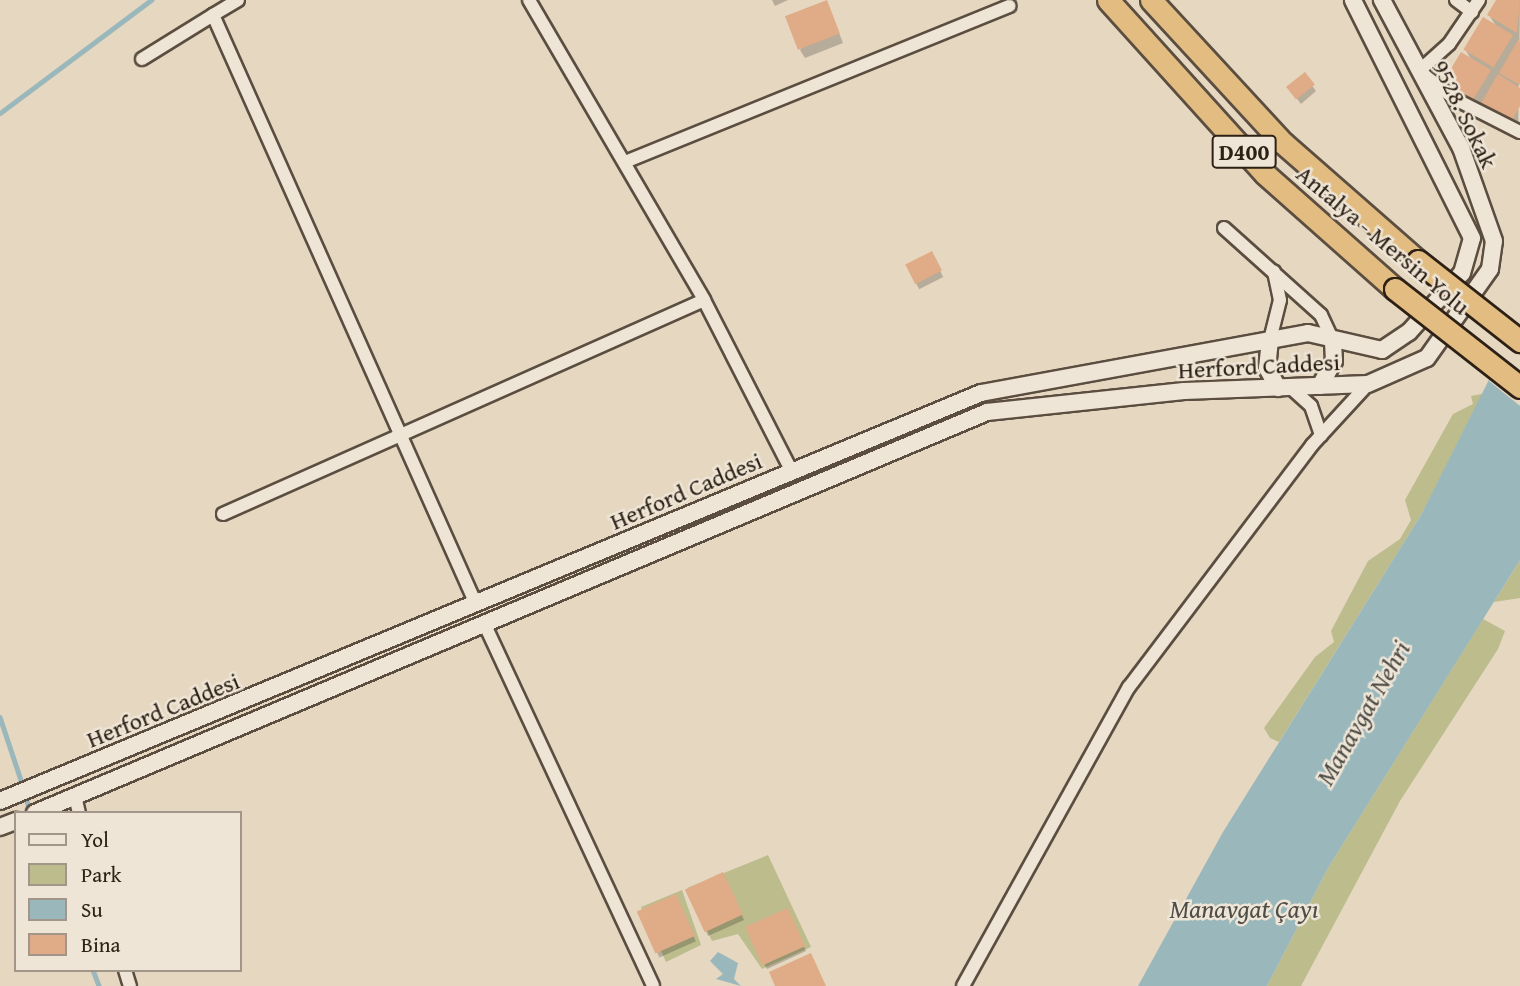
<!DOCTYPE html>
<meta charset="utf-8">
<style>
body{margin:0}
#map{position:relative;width:1520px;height:986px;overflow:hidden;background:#e5d7c0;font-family:"Gentium Book Plus",serif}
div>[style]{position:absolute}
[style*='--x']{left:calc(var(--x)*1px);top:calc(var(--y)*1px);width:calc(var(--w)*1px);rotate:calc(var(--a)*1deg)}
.green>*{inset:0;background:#bcbc8d}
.water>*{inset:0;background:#9ab7bc}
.pier>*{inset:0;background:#e5d7c0}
.shadow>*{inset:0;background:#0003;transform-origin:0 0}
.stream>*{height:4.5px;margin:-2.25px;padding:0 2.25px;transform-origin:2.25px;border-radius:2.25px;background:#9ab7bc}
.building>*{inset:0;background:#e0ab87;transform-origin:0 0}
.roads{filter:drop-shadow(2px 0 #5b4e40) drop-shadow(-2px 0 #5b4e40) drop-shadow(0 2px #5b4e40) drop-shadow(0 -2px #5b4e40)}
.street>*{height:12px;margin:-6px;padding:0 6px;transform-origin:6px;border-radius:6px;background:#eee5d6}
.secondary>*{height:16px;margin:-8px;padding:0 8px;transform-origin:8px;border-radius:8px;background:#eee5d6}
.highway>*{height:21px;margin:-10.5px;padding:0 10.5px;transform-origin:10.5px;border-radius:10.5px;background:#e2bc80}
.bridges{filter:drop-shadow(2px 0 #2d2015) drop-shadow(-2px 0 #2d2015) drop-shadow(0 2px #2d2015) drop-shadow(0 -2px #2d2015)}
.highway-bridge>*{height:21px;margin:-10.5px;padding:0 10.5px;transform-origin:10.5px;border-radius:10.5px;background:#e2bc80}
span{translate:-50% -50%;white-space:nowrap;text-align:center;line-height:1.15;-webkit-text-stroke:5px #eee5d6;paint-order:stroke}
.shield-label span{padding:2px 5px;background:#eee5d6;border:2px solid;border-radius:5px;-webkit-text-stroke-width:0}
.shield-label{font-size:23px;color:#2d2015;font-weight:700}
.street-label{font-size:24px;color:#2d2015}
.water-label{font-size:26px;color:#4e4d47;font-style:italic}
.legend{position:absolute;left:14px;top:811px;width:228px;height:161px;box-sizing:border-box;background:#eee5d6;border:2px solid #a19689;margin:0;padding:9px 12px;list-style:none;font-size:21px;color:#2d2015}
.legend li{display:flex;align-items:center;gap:14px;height:35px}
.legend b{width:35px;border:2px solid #a19689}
</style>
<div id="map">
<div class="green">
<div style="clip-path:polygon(1487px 393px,1421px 515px,1279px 742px,1270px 738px,1264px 728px,1315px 657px,1334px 642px,1331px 631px,1368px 561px,1400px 539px,1411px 520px,1405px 500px,1453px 414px,1473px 404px,1471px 396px)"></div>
<div style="clip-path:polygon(1520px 560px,1520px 598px,1494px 602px)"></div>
<div style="clip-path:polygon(1483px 619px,1505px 631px,1498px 649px,1400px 801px,1301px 986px,1267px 986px,1328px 868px)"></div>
<div style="clip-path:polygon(768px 855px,811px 947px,762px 969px,738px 934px,712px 941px,687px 888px)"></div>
<div style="clip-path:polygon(682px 890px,701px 945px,666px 962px,641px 907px)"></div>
</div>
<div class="water">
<div style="clip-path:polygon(1520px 318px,1520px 560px,1328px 868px,1267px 986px,1138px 986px,1223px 832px,1421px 515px)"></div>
<div style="clip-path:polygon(718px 952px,738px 963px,734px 979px,741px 986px,716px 979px,723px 974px,710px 961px)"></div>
</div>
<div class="pier">
<div style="clip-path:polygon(1519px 315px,1520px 316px,1520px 406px,1489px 381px)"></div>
</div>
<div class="shadow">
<div style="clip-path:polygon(772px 0,788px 0,775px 6px)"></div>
<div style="clip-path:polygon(1498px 0,1520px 0,1518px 140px,1454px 101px,1472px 61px,1465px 49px,1496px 26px,1489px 15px)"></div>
<div style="clip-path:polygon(830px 10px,843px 43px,805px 58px,800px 50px)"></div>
<div style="clip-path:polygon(1304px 75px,1316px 91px,1301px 104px,1292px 92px)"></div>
<div style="left:931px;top:253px;width:27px;height:27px;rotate:63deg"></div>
<div style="clip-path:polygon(726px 879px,744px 920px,708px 936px,706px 931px)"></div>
<div style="left:678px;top:901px;width:44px;height:40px;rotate:66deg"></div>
<div style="clip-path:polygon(790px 915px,806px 951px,767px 969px,764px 964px)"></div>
</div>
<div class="stream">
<div style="--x:0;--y:113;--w:189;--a:-36.8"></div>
<div style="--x:0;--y:717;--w:73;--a:71.6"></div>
<div style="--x:25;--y:795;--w:19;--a:72"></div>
<div style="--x:93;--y:970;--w:17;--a:69"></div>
</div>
<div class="building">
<div style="left:827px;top:0;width:36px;height:45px;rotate:69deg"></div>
<div style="clip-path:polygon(1496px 0,1520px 0,1517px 33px,1487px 15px)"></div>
<div style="left:1483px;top:17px;width:35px;height:38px;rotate:31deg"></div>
<div style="clip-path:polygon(1518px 40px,1520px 42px,1520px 85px,1499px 73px)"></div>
<div style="left:1461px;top:52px;width:35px;height:38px;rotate:31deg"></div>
<div style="left:1305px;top:72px;width:16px;height:24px;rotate:52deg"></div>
<div style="clip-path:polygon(1498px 74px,1520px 88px,1520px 106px,1509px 125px,1479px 107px)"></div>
<div style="left:932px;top:251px;width:22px;height:30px;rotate:63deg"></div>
<div style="left:723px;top:872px;width:47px;height:42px;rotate:65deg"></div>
<div style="left:676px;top:894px;width:46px;height:43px;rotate:66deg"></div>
<div style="left:788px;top:908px;width:42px;height:47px;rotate:66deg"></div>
<div style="clip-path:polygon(811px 953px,826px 986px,775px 986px,769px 972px)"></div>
</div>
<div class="roads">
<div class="street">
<div style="--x:238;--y:0;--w:29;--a:149"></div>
<div style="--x:213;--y:15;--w:645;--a:65.94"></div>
<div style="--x:529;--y:0;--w:347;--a:59.7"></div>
<div style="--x:704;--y:300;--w:193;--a:62.9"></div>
<div style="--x:1456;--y:0;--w:20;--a:37"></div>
<div style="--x:1479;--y:0;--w:53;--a:124.3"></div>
<div style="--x:1449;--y:44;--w:40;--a:138"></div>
<div style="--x:1419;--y:71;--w:46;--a:37.9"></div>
<div style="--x:1455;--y:99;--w:73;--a:26.9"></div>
<div style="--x:142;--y:59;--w:84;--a:-31.8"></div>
<div style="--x:625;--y:162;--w:415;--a:-22.1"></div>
<div style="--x:1224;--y:228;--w:130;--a:41.9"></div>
<div style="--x:1321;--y:315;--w:29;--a:65"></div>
<div style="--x:1270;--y:340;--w:41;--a:-76"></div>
<div style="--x:1280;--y:300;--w:29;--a:-102"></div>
<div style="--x:1290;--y:387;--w:28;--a:42"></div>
<div style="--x:1311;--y:406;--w:31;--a:71"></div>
<div style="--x:223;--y:514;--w:526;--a:-23.98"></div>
<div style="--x:484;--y:623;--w:400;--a:65"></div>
<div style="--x:75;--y:796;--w:17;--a:77"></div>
<div style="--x:125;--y:970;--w:17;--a:73"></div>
<div style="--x:963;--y:986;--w:342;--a:-61"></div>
<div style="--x:1129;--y:687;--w:303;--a:-52.9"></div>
<div style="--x:1312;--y:445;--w:83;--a:-47.4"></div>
</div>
<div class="secondary">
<div style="--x:1270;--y:340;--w:28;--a:96"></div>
<div style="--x:1267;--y:368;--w:23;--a:61"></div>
<div style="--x:1320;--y:386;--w:29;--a:-61"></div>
<div style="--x:1334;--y:361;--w:20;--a:-93"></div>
<div style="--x:0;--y:801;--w:1062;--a:-22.58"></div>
<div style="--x:981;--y:393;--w:332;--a:-10.4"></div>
<div style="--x:1308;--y:333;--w:76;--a:12.9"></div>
<div style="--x:1382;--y:350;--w:32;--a:-34"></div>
<div style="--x:1409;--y:332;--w:79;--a:-48.1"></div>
<div style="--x:1462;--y:273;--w:36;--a:-74"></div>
<div style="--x:1472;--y:238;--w:266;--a:-116.6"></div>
<div style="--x:35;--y:813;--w:1033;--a:-22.84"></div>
<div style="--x:987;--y:412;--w:198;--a:-6.1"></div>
<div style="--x:1184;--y:391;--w:184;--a:-2.2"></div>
<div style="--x:1368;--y:384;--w:64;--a:-23.8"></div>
<div style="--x:1427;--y:358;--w:109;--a:-54.7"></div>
<div style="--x:1490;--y:269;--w:28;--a:-82"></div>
<div style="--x:1494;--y:241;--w:99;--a:-109.5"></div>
<div style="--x:1461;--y:148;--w:168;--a:-118.1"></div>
<div style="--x:0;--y:827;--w:17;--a:-21"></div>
</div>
<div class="highway">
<div style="--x:1108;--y:0;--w:234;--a:47.9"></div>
<div style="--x:1265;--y:174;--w:174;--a:41.5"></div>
<div style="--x:1151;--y:0;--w:195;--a:47.3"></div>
<div style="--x:1283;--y:143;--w:179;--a:41.2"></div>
</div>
</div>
<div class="bridges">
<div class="highway-bridge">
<div style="--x:1418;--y:261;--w:130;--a:38.1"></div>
<div style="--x:1395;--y:289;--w:159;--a:38.1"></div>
</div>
</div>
<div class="shield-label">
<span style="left:1244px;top:152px">D400</span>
</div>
<div class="street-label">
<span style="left:1465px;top:114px;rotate:64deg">9528. Sokak</span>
<span style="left:1383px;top:240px;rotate:40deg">Antalya - Mersin Yolu</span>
<span style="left:1259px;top:366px;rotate:-3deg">Herford Caddesi</span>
<span style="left:686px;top:491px;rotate:-23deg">Herford Caddesi</span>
<span style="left:163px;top:710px;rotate:-22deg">Herford Caddesi</span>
</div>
<div class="water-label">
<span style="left:1363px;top:713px;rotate:-60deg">Manavgat Nehri</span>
<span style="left:1244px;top:909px">Manavgat Çayı</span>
</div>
<ul class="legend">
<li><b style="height:9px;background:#eee5d6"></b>Yol</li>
<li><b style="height:19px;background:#bcbc8d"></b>Park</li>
<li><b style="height:19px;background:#9ab7bc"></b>Su</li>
<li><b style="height:19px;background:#e0ab87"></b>Bina</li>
</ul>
</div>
